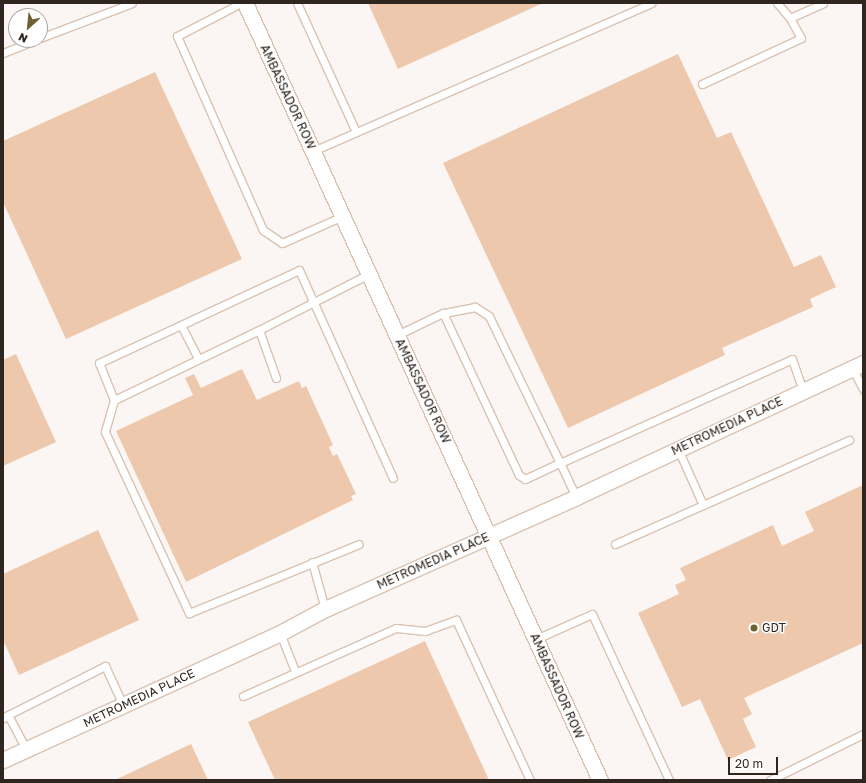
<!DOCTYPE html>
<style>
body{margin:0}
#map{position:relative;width:866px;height:783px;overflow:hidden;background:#fbf6f3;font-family:"Golos Text",sans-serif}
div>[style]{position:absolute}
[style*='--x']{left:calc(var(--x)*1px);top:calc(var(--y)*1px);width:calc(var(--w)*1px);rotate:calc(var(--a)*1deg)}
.building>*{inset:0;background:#edc8ad}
.roads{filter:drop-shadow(1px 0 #dac2b1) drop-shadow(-1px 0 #dac2b1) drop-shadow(0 1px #dac2b1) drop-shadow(0 -1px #dac2b1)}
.service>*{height:7px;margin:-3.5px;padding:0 3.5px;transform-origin:3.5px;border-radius:3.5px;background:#fff}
.minor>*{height:15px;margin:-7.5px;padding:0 7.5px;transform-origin:7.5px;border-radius:7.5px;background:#fff}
.dots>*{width:11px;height:11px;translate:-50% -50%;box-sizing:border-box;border:2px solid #fff;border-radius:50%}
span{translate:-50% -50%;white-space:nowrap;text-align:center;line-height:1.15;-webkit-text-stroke:3px #fff;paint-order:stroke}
.street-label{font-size:12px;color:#302620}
.poi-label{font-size:12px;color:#302620}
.left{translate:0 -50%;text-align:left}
.frame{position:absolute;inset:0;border:4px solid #302620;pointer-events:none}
.north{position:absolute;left:8px;top:8px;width:40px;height:40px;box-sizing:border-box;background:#fff;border:1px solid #aca8a6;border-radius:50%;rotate:207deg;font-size:11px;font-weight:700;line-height:16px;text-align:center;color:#302620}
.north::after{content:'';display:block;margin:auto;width:14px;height:18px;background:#6e6330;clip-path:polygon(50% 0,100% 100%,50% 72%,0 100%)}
.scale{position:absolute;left:728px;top:757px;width:50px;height:18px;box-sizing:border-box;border:2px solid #302620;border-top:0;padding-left:5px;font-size:12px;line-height:14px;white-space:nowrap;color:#302620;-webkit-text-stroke:3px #fff;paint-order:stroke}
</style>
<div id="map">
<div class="building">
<div style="clip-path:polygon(368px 3px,543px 3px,398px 69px)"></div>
<div style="clip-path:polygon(678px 54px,717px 138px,731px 132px,794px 267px,821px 255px,836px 287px,810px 299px,813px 307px,722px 348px,725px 355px,568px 428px,443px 163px)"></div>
<div style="clip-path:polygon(155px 72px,242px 259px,66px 339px,3px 202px,3px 141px)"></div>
<div style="clip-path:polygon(16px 354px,56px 442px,3px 466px,3px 360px)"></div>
<div style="clip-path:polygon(242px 369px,257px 400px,299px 381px,302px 388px,306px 386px,333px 445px,329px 447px,333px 456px,337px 454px,356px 494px,351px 496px,353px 500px,186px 582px,116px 431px,193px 395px,185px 378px,194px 374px,201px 388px)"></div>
<div style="clip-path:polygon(863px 485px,863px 643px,744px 698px,752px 714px,743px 719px,756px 747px,728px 760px,700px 699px,682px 707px,638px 613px,679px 594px,675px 585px,686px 580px,680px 568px,773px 525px,782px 546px,814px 531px,805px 512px)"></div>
<div style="clip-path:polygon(98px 530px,139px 620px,19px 675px,3px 640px,3px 574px)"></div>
<div style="clip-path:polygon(425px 641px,489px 780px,275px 780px,248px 722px)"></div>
<div style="clip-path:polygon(191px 744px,208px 780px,115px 780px)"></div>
</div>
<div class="roads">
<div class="service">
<div style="--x:241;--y:3;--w:72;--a:152.7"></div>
<div style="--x:177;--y:36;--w:212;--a:66.1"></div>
<div style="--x:263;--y:230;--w:23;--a:34"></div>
<div style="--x:282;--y:243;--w:67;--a:-23.9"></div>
<div style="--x:297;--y:3;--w:142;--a:65.4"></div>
<div style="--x:777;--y:3;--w:20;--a:49"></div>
<div style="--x:790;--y:18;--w:36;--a:-24"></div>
<div style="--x:40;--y:38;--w:98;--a:-20.8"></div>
<div style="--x:3;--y:53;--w:35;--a:-22"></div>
<div style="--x:702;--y:84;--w:109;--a:-24.9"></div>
<div style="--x:801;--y:38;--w:23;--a:-119"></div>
<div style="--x:313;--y:151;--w:369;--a:-23.6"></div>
<div style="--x:181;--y:325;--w:130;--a:-25"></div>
<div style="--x:299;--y:270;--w:228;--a:65.7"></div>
<div style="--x:259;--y:330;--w:161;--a:154.2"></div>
<div style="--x:114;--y:400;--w:33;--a:106"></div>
<div style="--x:105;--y:432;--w:200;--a:65.1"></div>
<div style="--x:189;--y:613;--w:183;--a:-22.1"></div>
<div style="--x:397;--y:335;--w:51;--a:-25.6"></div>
<div style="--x:852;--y:368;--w:24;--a:62"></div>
<div style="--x:276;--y:378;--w:51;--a:-109.5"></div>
<div style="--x:259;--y:330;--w:123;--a:-27"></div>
<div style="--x:114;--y:400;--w:40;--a:-112"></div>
<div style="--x:99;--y:363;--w:90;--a:-24.9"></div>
<div style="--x:181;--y:325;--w:38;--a:63"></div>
<div style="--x:576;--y:497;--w:38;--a:-115"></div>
<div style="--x:560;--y:463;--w:163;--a:-115.8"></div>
<div style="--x:489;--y:316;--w:17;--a:-147"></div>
<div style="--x:475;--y:307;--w:33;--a:169"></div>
<div style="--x:443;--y:313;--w:179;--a:64.9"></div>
<div style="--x:519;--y:475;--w:7;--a:34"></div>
<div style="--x:525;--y:479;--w:38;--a:-25"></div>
<div style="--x:560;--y:463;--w:254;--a:-24.1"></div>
<div style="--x:792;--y:359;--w:34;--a:71"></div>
<div style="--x:703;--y:505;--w:160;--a:-24"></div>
<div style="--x:615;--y:544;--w:96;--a:-23.9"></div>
<div style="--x:703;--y:505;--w:61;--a:-114.1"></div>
<div style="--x:312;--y:562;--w:49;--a:74.5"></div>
<div style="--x:280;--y:633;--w:41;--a:68.5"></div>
<div style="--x:536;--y:639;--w:61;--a:-24.1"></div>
<div style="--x:592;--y:614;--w:183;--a:65.1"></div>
<div style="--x:243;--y:696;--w:167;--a:-24"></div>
<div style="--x:396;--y:628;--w:29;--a:6"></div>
<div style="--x:425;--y:631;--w:33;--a:-20"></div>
<div style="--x:456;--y:620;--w:176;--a:65.2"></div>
<div style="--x:8;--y:715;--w:109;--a:-26.8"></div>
<div style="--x:105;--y:666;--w:43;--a:65.2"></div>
<div style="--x:3;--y:718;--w:6;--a:-31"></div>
<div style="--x:8;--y:715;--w:38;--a:62"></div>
<div style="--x:770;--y:780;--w:104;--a:-26.3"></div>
</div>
<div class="minor">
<div style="--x:245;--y:3;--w:854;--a:65.45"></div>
<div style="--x:3;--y:760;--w:305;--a:-24.6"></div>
<div style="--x:280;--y:633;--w:51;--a:-28.1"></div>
<div style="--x:325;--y:609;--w:275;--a:-24"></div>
<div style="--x:576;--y:497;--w:317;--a:-25"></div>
</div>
</div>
<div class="dots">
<div style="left:754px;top:628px;background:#6e6330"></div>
</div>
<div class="street-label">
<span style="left:288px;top:97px;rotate:65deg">AMBASSADOR ROW</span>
<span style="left:423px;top:391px;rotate:65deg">AMBASSADOR ROW</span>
<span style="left:727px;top:426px;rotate:-25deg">METROMEDIA PLACE</span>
<span style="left:433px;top:561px;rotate:-24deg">METROMEDIA PLACE</span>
<span style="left:557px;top:686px;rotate:66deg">AMBASSADOR ROW</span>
<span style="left:139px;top:698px;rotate:-25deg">METROMEDIA PLACE</span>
</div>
<div class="poi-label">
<span class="left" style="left:762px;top:628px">GDT</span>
</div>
<div class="frame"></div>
<div class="north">N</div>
<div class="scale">20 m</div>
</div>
